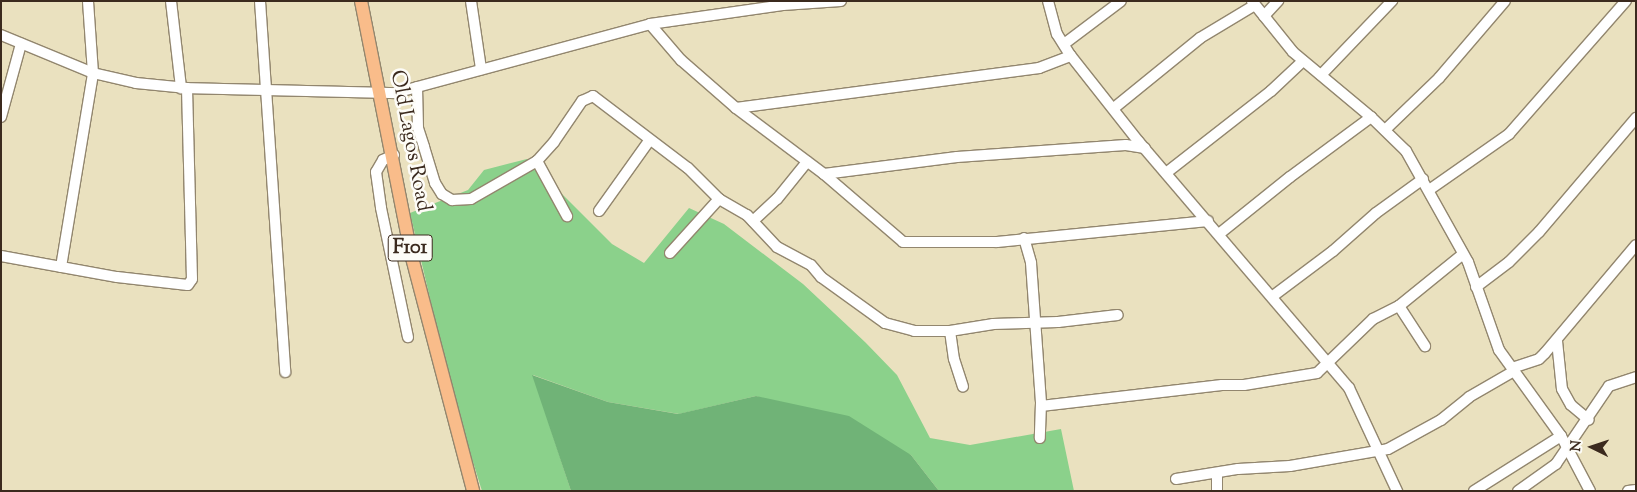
<!DOCTYPE html>
<style>
body{margin:0}
#map{position:relative;width:1637px;height:492px;overflow:hidden;background:#eae1bf;font-family:"Sorts Mill Goudy",serif}
div>[style]{position:absolute}
[style*='--x']{left:calc(var(--x)*1px);top:calc(var(--y)*1px);width:calc(var(--w)*1px);rotate:calc(var(--a)*1deg)}
.green>*{inset:0;background:#8bd18b}
.forest>*{inset:0;background:#70b377}
.roads{filter:drop-shadow(1px 0 #92866e) drop-shadow(-1px 0 #92866e) drop-shadow(0 1px #92866e) drop-shadow(0 -1px #92866e)}
.minor>*{height:10px;margin:-5px;padding:0 5px;transform-origin:5px;border-radius:5px;background:#fff}
.major>*{height:12px;margin:-6px;padding:0 6px;transform-origin:6px;border-radius:6px;background:#f9bc8a}
span{translate:-50% -50%;white-space:nowrap;text-align:center;line-height:1.15;-webkit-text-stroke:5px #fdfcf7;paint-order:stroke}
.shield-label span{padding:1px 4px;background:#fdfcf7;border:1px solid;border-radius:4px;-webkit-text-stroke-width:0}
.shield-label{font-size:20px;color:#3b2a1e;font-weight:700}
.street-label{font-size:21px;color:#3b2a1e}
.frame{position:absolute;inset:0;border:2px solid #3b2a1e;pointer-events:none}
.north{position:absolute;left:1567px;top:422px;width:50px;height:50px;-webkit-text-stroke:4px #fdfcf7;paint-order:stroke;rotate:274deg;font-size:14px;font-weight:700;line-height:20px;text-align:center;color:#3b2a1e}
.north::after{content:'';display:block;margin:auto;width:18px;height:22px;background:#3b2a1e;clip-path:polygon(50% 0,100% 100%,50% 72%,0 100%)}
</style>
<div id="map">
<div class="green">
<div style="clip-path:polygon(527px 159px,612px 244px,644px 263px,689px 208px,724px 224px,803px 284px,865px 342px,897px 375px,930px 438px,970px 445px,1061px 429px,1074px 491px,939px 491px,911px 455px,756px 396px,679px 414px,608px 402px,533px 375px,571px 491px,482px 491px,454px 401px,410px 213px,468px 190px,484px 170px)"></div>
</div>
<div class="forest">
<div style="clip-path:polygon(532px 375px,608px 402px,678px 414px,756px 396px,849px 416px,911px 455px,939px 491px,571px 491px)"></div>
</div>
<div class="roads">
<div class="minor">
<div style="--x:171;--y:1;--w:88;--a:83.4"></div>
<div style="--x:260;--y:1;--w:372;--a:86.1"></div>
<div style="--x:471;--y:1;--w:69;--a:81.6"></div>
<div style="--x:1048;--y:1;--w:34;--a:75"></div>
<div style="--x:1057;--y:34;--w:26;--a:58"></div>
<div style="--x:1071;--y:56;--w:110;--a:51.7"></div>
<div style="--x:1139;--y:142;--w:323;--a:49.5"></div>
<div style="--x:1349;--y:388;--w:114;--a:65"></div>
<div style="--x:1252;--y:1;--w:65;--a:51.2"></div>
<div style="--x:1293;--y:52;--w:102;--a:39.8"></div>
<div style="--x:1371;--y:117;--w:49;--a:44.2"></div>
<div style="--x:1406;--y:151;--w:127;--a:60.8"></div>
<div style="--x:1468;--y:262;--w:93;--a:70.6"></div>
<div style="--x:1499;--y:350;--w:106;--a:54.2"></div>
<div style="--x:1561;--y:436;--w:62;--a:62.2"></div>
<div style="--x:1264;--y:16;--w:21;--a:-47"></div>
<div style="--x:650;--y:24;--w:48;--a:49.3"></div>
<div style="--x:681;--y:60;--w:73;--a:41.1"></div>
<div style="--x:736;--y:108;--w:110;--a:36.9"></div>
<div style="--x:824;--y:174;--w:104;--a:40.7"></div>
<div style="--x:903;--y:242;--w:94;--a:0"></div>
<div style="--x:997;--y:242;--w:212;--a:-5.7"></div>
<div style="--x:1;--y:35;--w:100;--a:22.4"></div>
<div style="--x:93;--y:73;--w:44;--a:13.1"></div>
<div style="--x:136;--y:83;--w:51;--a:5.6"></div>
<div style="--x:187;--y:88;--w:208;--a:1.4"></div>
<div style="--x:395;--y:93;--w:264;--a:-15.1"></div>
<div style="--x:650;--y:24;--w:134;--a:-8.1"></div>
<div style="--x:783;--y:5;--w:58;--a:-3.9"></div>
<div style="--x:1064;--y:44;--w:71;--a:-37"></div>
<div style="--x:1321;--y:75;--w:103;--a:-46.2"></div>
<div style="--x:417;--y:87;--w:41;--a:88.6"></div>
<div style="--x:418;--y:128;--w:20;--a:72"></div>
<div style="--x:424;--y:147;--w:38;--a:73"></div>
<div style="--x:435;--y:183;--w:13;--a:58"></div>
<div style="--x:442;--y:194;--w:12;--a:31"></div>
<div style="--x:452;--y:200;--w:19;--a:-3"></div>
<div style="--x:471;--y:199;--w:76;--a:-29.9"></div>
<div style="--x:537;--y:161;--w:25;--a:-48"></div>
<div style="--x:554;--y:142;--w:50;--a:-55.7"></div>
<div style="--x:582;--y:101;--w:12;--a:-24"></div>
<div style="--x:593;--y:96;--w:119;--a:37.2"></div>
<div style="--x:688;--y:168;--w:44;--a:45"></div>
<div style="--x:719;--y:199;--w:32;--a:30"></div>
<div style="--x:747;--y:215;--w:44;--a:46.8"></div>
<div style="--x:777;--y:247;--w:38;--a:28"></div>
<div style="--x:811;--y:265;--w:16;--a:50"></div>
<div style="--x:821;--y:277;--w:79;--a:35.7"></div>
<div style="--x:885;--y:323;--w:30;--a:15"></div>
<div style="--x:914;--y:331;--w:36;--a:0"></div>
<div style="--x:950;--y:331;--w:44;--a:-9.2"></div>
<div style="--x:993;--y:324;--w:65;--a:-1.8"></div>
<div style="--x:1058;--y:322;--w:60;--a:-6.7"></div>
<div style="--x:736;--y:108;--w:306;--a:-7.5"></div>
<div style="--x:1039;--y:68;--w:34;--a:-21"></div>
<div style="--x:1114;--y:108;--w:111;--a:-39.1"></div>
<div style="--x:1200;--y:38;--w:64;--a:-31"></div>
<div style="--x:1;--y:117;--w:76;--a:-74.7"></div>
<div style="--x:1385;--y:130;--w:75;--a:-43.9"></div>
<div style="--x:1439;--y:78;--w:101;--a:-49.4"></div>
<div style="--x:394;--y:155;--w:12;--a:156"></div>
<div style="--x:383;--y:160;--w:14;--a:120"></div>
<div style="--x:376;--y:172;--w:36;--a:82"></div>
<div style="--x:381;--y:208;--w:132;--a:78.2"></div>
<div style="--x:537;--y:161;--w:63;--a:61.4"></div>
<div style="--x:1166;--y:173;--w:133;--a:-38"></div>
<div style="--x:1271;--y:91;--w:44;--a:-43.2"></div>
<div style="--x:824;--y:174;--w:134;--a:-7.3"></div>
<div style="--x:957;--y:157;--w:169;--a:-4.1"></div>
<div style="--x:1126;--y:145;--w:19;--a:9"></div>
<div style="--x:1429;--y:190;--w:98;--a:-35"></div>
<div style="--x:1509;--y:134;--w:177;--a:-48.7"></div>
<div style="--x:599;--y:211;--w:86;--a:-54.5"></div>
<div style="--x:753;--y:221;--w:33;--a:-43"></div>
<div style="--x:777;--y:199;--w:48;--a:-51"></div>
<div style="--x:1219;--y:234;--w:91;--a:-38.8"></div>
<div style="--x:1290;--y:177;--w:101;--a:-36.5"></div>
<div style="--x:1024;--y:238;--w:26;--a:74"></div>
<div style="--x:1031;--y:263;--w:140;--a:85.9"></div>
<div style="--x:1041;--y:403;--w:35;--a:92"></div>
<div style="--x:670;--y:253;--w:73;--a:-47.8"></div>
<div style="--x:1;--y:256;--w:118;--a:10.3"></div>
<div style="--x:117;--y:277;--w:71;--a:6.4"></div>
<div style="--x:188;--y:285;--w:7;--a:-56"></div>
<div style="--x:192;--y:279;--w:191;--a:-91.5"></div>
<div style="--x:61;--y:267;--w:197;--a:-80.6"></div>
<div style="--x:93;--y:73;--w:72;--a:-94"></div>
<div style="--x:1476;--y:287;--w:41;--a:-37.1"></div>
<div style="--x:1509;--y:262;--w:42;--a:-45"></div>
<div style="--x:1539;--y:232;--w:150;--a:-49.6"></div>
<div style="--x:1273;--y:296;--w:75;--a:-36.9"></div>
<div style="--x:1333;--y:251;--w:57;--a:-41.5"></div>
<div style="--x:1376;--y:213;--w:58;--a:-35.9"></div>
<div style="--x:1399;--y:306;--w:48;--a:57"></div>
<div style="--x:950;--y:331;--w:28;--a:82"></div>
<div style="--x:954;--y:359;--w:29;--a:72"></div>
<div style="--x:1557;--y:341;--w:48;--a:84.1"></div>
<div style="--x:1562;--y:389;--w:18;--a:61"></div>
<div style="--x:1571;--y:405;--w:23;--a:40"></div>
<div style="--x:1512;--y:368;--w:28;--a:-18"></div>
<div style="--x:1539;--y:359;--w:8;--a:-45"></div>
<div style="--x:1545;--y:353;--w:141;--a:-49.9"></div>
<div style="--x:1041;--y:406;--w:182;--a:-6.6"></div>
<div style="--x:1222;--y:385;--w:22;--a:0"></div>
<div style="--x:1244;--y:385;--w:74;--a:-9.3"></div>
<div style="--x:1317;--y:373;--w:78;--a:-44"></div>
<div style="--x:1373;--y:319;--w:29;--a:-27"></div>
<div style="--x:1399;--y:306;--w:82;--a:-39.1"></div>
<div style="--x:1217;--y:474;--w:17;--a:90"></div>
<div style="--x:1176;--y:479;--w:63;--a:-9.2"></div>
<div style="--x:1238;--y:469;--w:52;--a:-3.3"></div>
<div style="--x:1290;--y:466;--w:99;--a:-9.8"></div>
<div style="--x:1388;--y:449;--w:60;--a:-28.7"></div>
<div style="--x:1441;--y:420;--w:36;--a:-39"></div>
<div style="--x:1469;--y:397;--w:52;--a:-30"></div>
<div style="--x:1474;--y:491;--w:103;--a:-32.3"></div>
<div style="--x:1518;--y:491;--w:47;--a:-35.4"></div>
<div style="--x:1556;--y:464;--w:94;--a:-55.8"></div>
<div style="--x:1609;--y:386;--w:28;--a:-18"></div>
<div style="--x:1628;--y:491;--w:8;--a:-7"></div>
</div>
<div class="major">
<div style="--x:361;--y:1;--w:258;--a:78.8"></div>
<div style="--x:411;--y:254;--w:245;--a:75.3"></div>
</div>
</div>
<div class="shield-label">
<span style="left:410px;top:248px">F101</span>
</div>
<div class="street-label">
<span style="left:410px;top:141px;rotate:79deg">Old Lagos Road</span>
</div>
<div class="frame"></div>
<div class="north">N</div>
</div>
